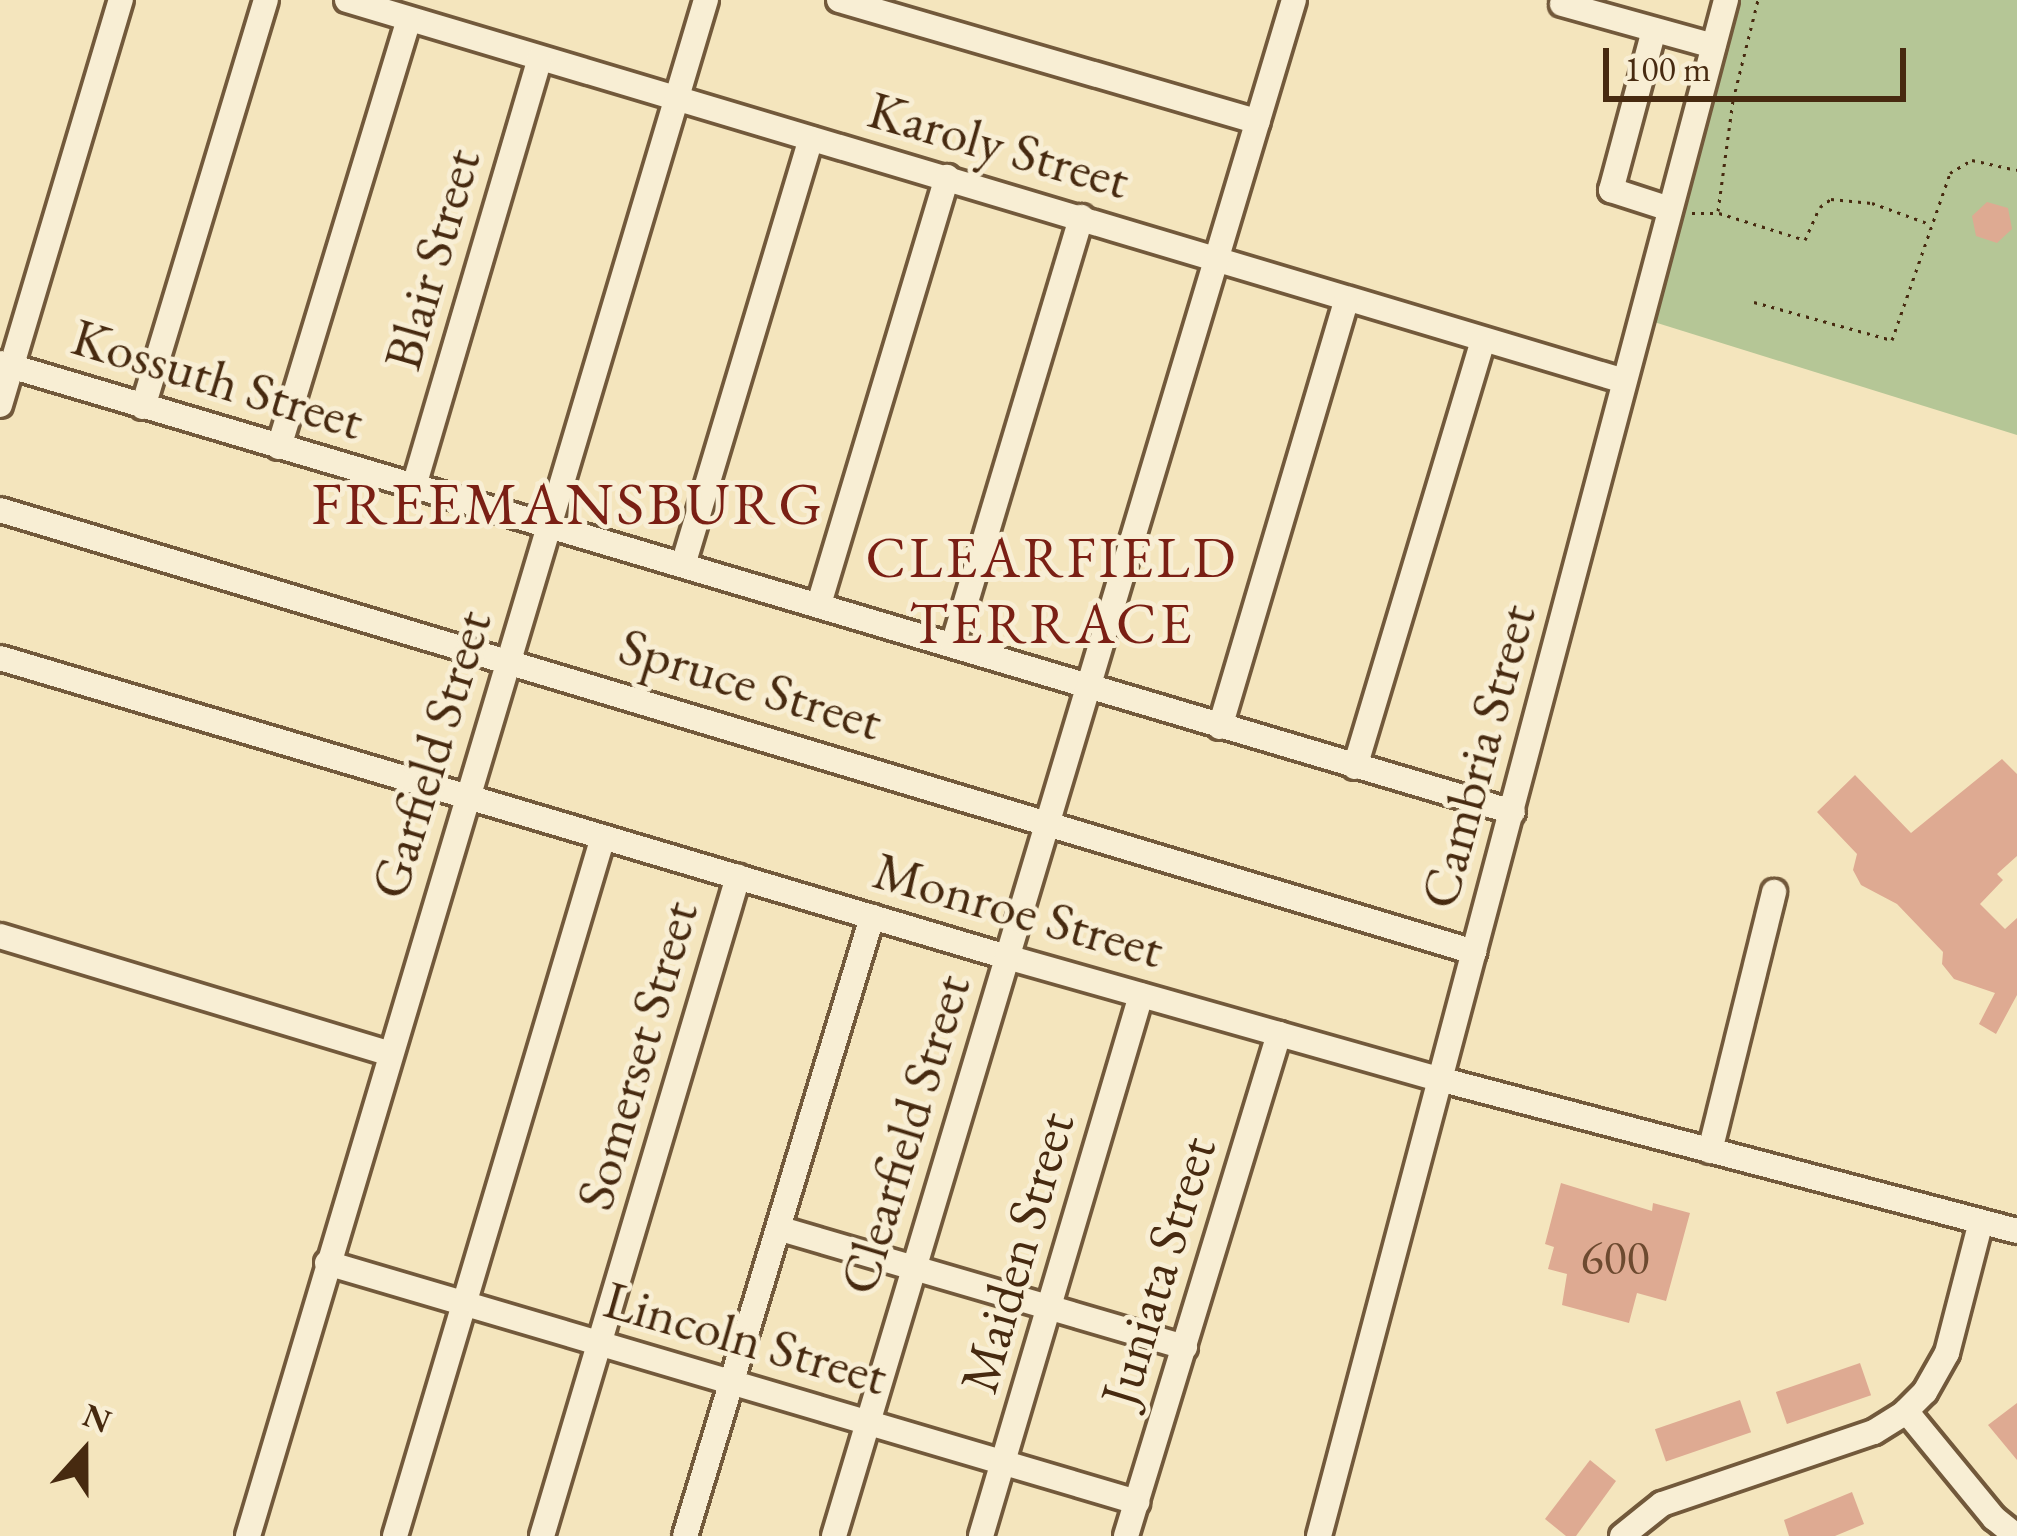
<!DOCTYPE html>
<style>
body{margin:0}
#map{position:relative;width:2017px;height:1536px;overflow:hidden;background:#f4e5bd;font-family:"EB Garamond",serif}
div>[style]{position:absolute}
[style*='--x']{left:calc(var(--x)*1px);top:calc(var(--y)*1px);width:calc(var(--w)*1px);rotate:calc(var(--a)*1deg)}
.green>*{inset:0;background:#b5c696}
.building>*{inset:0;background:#deaa92;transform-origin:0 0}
.path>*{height:3px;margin-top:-1.5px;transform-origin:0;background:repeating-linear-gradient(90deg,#472a10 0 3px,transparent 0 9px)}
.roads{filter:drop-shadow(3px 0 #72593b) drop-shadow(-3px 0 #72593b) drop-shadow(0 3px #72593b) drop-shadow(0 -3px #72593b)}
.minor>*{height:24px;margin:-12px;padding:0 12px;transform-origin:12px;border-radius:12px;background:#f8eed4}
span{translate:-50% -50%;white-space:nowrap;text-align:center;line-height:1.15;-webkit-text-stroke:10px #f8eed4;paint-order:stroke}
.number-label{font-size:48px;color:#6d4a30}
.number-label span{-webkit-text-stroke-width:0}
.street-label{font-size:54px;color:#472a10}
.neighbourhood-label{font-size:57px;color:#7a1f14;letter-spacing:3px}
.quarter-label{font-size:60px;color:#7a1f14;letter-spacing:3px}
.north{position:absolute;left:24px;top:1392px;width:120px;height:120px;-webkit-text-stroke:9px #f8eed4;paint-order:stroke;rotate:21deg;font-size:33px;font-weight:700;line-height:48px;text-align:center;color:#472a10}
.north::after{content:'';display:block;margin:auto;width:42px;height:54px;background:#472a10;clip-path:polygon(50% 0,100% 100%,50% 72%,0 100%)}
.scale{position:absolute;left:1603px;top:48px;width:303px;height:54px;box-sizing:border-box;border:6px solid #472a10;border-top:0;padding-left:15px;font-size:36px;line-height:42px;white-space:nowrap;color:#472a10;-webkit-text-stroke:9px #f8eed4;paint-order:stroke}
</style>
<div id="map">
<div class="green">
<div style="clip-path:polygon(1741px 0,2017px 0,2017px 435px,1654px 322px)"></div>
</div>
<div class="building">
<div style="clip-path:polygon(1987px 202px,2008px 208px,2012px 229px,1997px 243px,1976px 236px,1972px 216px)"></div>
<div style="clip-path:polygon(2002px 759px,2017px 774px,2017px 856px,1997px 874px,2003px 880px,1980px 904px,2005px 929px,2017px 918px,2017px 995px,1996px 1034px,1979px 1024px,1995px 993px,1954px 979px,1942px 964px,1943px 952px,1897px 904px,1861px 885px,1853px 870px,1857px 854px,1817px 812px,1855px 775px,1911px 833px)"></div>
<div style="clip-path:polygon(1561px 1183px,1652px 1211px,1653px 1203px,1690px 1213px,1666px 1301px,1637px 1293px,1629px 1323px,1562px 1305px,1567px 1274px,1548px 1269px,1554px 1247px,1545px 1244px)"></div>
<div style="left:1860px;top:1363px;width:34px;height:89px;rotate:71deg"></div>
<div style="left:1740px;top:1400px;width:34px;height:90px;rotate:71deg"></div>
<div style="clip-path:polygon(2017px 1403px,2017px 1460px,1988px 1425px)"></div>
<div style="clip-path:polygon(1590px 1460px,1616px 1481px,1576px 1536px,1566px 1536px,1545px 1519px)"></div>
<div style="clip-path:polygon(1852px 1492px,1864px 1524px,1835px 1536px,1789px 1536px,1784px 1520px)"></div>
</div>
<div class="path">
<div style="--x:1718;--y:211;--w:112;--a:-82.3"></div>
<div style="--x:1733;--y:100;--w:103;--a:-76"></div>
<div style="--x:1692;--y:213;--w:27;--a:0"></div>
<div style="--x:1719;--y:213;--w:90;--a:17.4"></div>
<div style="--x:1805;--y:240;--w:36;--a:-66"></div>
<div style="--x:1820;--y:207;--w:14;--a:-36"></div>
<div style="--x:1831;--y:199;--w:41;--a:5.6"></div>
<div style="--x:1872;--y:203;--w:59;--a:20"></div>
<div style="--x:1754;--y:302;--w:143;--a:15.4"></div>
<div style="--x:1892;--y:340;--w:177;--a:-70.8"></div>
<div style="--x:1950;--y:173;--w:26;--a:-31"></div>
<div style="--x:1972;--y:160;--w:46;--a:12.5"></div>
</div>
<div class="roads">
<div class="minor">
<div style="--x:347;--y:0;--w:1333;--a:16.61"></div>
<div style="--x:839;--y:0;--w:436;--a:16.2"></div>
<div style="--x:1562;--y:4;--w:157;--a:15.5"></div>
<div style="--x:1654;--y:30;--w:166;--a:105"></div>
<div style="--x:1611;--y:190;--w:62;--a:17.9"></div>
<div style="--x:0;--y:363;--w:1578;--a:16.53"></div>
<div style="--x:0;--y:405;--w:423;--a:-73.4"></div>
<div style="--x:143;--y:407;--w:425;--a:-73.2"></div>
<div style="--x:279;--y:447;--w:447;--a:-73.1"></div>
<div style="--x:414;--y:486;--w:445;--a:-73.6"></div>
<div style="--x:0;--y:510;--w:1539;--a:16.69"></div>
<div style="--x:683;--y:565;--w:445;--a:-73.3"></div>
<div style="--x:819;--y:604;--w:446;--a:-73.3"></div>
<div style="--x:953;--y:645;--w:447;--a:-73.3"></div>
<div style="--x:0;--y:658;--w:1050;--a:16.54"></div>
<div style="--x:1007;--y:957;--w:449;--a:15.8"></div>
<div style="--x:1439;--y:1079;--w:598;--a:14.73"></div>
<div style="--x:1220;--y:727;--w:446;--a:-73.5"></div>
<div style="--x:1355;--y:767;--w:446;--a:-73.3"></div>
<div style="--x:0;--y:936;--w:405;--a:16.8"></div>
<div style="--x:1710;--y:1151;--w:267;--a:-76.1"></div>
<div style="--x:781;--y:1229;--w:421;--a:16.3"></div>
<div style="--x:327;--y:1263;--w:845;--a:16.44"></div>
<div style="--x:1906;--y:1411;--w:139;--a:50.6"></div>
<div style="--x:1994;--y:1518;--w:28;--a:39"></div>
<div style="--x:248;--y:1536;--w:1603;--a:-73.4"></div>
<div style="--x:395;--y:1536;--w:729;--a:-73.43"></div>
<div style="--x:542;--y:1536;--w:688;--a:-73.44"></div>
<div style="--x:685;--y:1536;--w:647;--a:-73.19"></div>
<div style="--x:834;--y:1536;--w:1603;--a:-73.33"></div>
<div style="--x:981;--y:1536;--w:564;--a:-73.52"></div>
<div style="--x:1126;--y:1536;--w:525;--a:-73.05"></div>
<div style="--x:1319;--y:1536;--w:1589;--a:-75.16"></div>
<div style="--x:1622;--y:1536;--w:51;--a:-38.7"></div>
<div style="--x:1662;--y:1504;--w:224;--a:-18.8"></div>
<div style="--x:1874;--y:1432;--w:34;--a:-32"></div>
<div style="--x:1903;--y:1414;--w:31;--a:-45"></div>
<div style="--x:1925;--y:1392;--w:45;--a:-60.6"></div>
<div style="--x:1947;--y:1353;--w:135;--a:-75.5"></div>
</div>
</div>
<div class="number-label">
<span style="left:1615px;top:1258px">600</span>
</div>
<div class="street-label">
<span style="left:999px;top:144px;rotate:16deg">Karoly Street</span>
<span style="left:431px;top:259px;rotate:-74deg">Blair Street</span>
<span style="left:218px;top:378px;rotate:17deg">Kossuth Street</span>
<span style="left:751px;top:683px;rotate:17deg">Spruce Street</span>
<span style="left:430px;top:754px;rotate:-73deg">Garfield Street</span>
<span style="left:1477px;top:756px;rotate:-75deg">Cambria Street</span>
<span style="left:1019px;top:909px;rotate:16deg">Monroe Street</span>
<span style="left:636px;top:1055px;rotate:-74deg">Somerset Street</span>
<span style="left:904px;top:1134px;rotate:-73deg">Clearfield Street</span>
<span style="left:1016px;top:1252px;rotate:-74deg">Maiden Street</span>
<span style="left:1157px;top:1271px;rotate:-73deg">Juniata Street</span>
<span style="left:746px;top:1337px;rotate:16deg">Lincoln Street</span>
</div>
<div class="neighbourhood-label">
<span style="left:1052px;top:591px">CLEARFIELD<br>TERRACE</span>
</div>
<div class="quarter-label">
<span style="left:568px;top:503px">FREEMANSBURG</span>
</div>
<div class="north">N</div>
<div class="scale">100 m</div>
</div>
